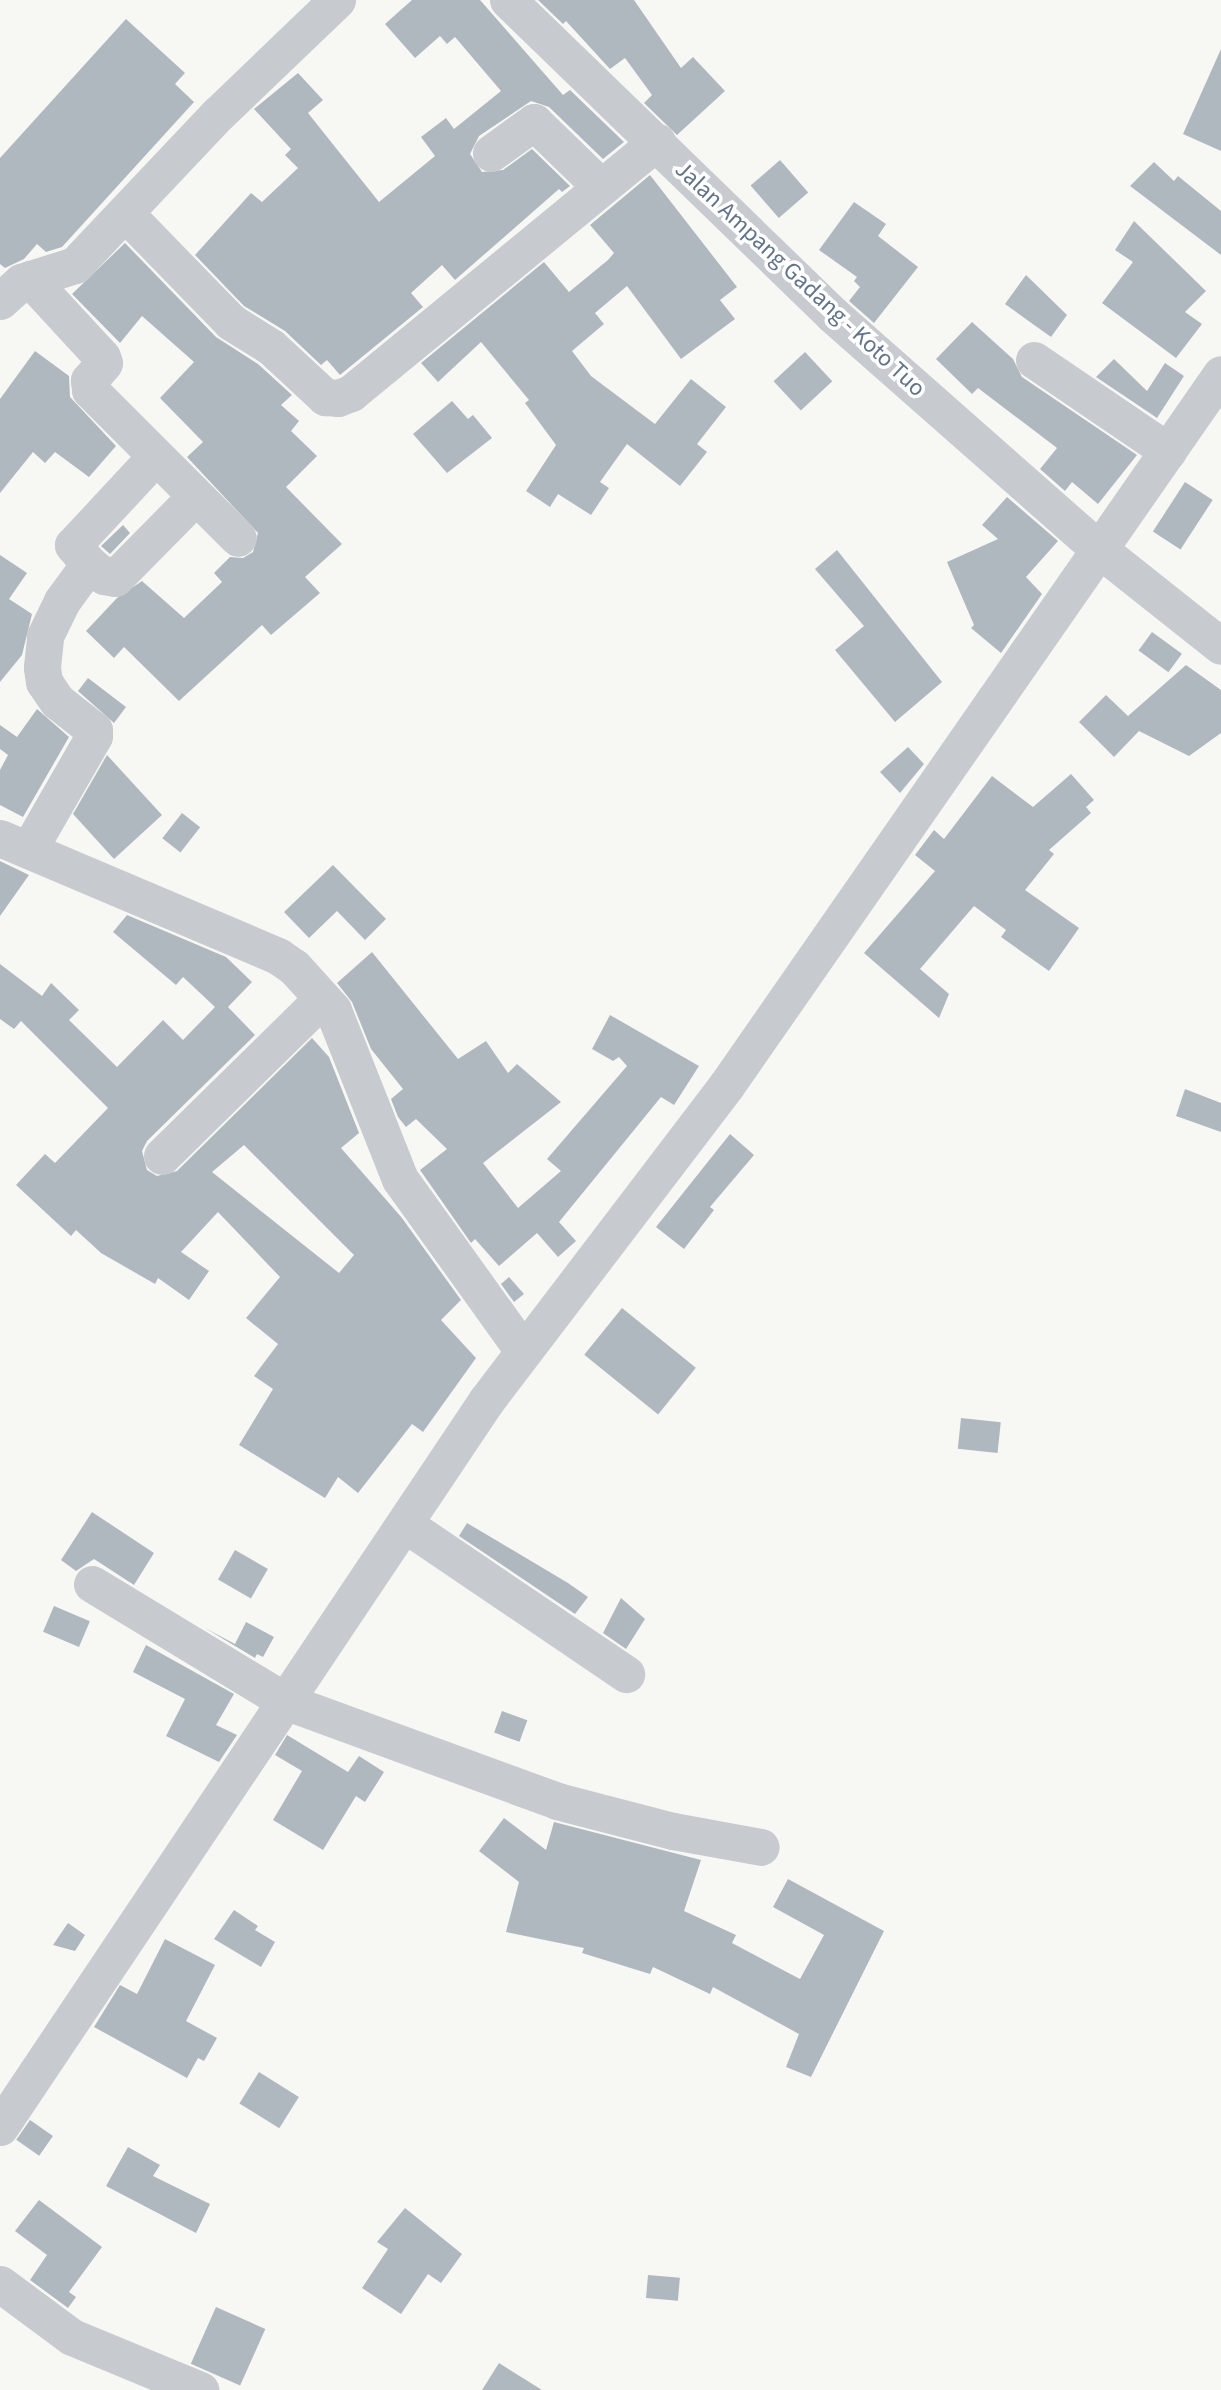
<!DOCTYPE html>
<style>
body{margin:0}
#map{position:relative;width:1221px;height:2390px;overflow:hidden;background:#f7f8f4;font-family:"Source Sans 3",sans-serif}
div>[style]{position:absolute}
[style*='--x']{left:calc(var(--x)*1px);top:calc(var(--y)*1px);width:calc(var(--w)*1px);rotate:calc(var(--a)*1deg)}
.building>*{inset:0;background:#b0b8bf;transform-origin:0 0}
.minor>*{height:37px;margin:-18.5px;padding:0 18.5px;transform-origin:18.5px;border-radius:18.5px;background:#c7cacf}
span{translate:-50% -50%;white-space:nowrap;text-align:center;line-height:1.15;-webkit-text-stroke:7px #fff;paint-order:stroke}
.street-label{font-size:24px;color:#637489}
</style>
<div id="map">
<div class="building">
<div style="clip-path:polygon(412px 0,480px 0,563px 95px,570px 90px,624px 142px,603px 159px,549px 107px,531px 101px,479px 136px,470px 154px,482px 172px,503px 170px,532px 149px,570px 186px,562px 192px,559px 189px,455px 280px,442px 265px,411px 293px,423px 307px,340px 375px,327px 360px,321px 365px,285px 331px,244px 306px,195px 255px,251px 193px,262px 202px,298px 168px,285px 155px,291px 149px,254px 109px,298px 73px,323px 100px,308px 113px,379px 202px,435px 156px,421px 137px,446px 118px,454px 129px,501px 91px,455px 37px,447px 44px,440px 36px,415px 58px,385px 24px)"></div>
<div style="clip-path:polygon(538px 0,634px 0,681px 68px,693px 57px,725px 91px,677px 135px,644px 103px,652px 95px,625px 58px,610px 69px,566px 21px,563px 24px)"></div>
<div style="clip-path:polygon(126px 19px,185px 73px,175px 84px,194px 102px,62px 247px,46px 252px,37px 244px,24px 259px,5px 268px,0 264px,0 158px)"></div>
<div style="clip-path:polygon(1221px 49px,1221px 151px,1183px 134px)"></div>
<div style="left:780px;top:160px;width:43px;height:39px;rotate:49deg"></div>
<div style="clip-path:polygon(1154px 162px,1174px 181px,1178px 176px,1221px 211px,1221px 255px,1130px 186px)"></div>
<div style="clip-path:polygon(650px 175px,737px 287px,720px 300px,735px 319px,681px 359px,627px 286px,595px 313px,604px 324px,572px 351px,591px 376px,655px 424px,691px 379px,726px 407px,697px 444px,707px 452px,680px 486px,627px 444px,600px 482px,609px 488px,591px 515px,558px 494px,550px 507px,526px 491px,556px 445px,525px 403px,529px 400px,481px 342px,438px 382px,421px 363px,544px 262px,569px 292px,608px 260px,614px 253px,590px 225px)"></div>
<div style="clip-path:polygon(854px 202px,886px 224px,878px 236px,918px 267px,874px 323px,849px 301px,860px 287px,854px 281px,857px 277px,819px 250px)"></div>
<div style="clip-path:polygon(1134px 221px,1206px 291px,1185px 312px,1202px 324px,1176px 358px,1102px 303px,1133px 262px,1115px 250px)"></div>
<div style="clip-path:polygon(125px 243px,216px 337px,258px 364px,292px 395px,281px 405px,299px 421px,291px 431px,317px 456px,286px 487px,342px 544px,305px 577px,320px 593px,271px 635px,262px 625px,179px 701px,124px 647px,114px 658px,86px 631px,117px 598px,142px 581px,184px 618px,222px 582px,214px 573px,230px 557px,243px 558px,253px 552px,258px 533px,187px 457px,203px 442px,160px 398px,194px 362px,142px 316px,120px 343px,72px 294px)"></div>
<div style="clip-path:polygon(1026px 275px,1067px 315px,1051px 337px,1005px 304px)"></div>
<div style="clip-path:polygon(972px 322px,1013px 359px,1022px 377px,1137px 455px,1098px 504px,1072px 482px,1065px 491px,1040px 469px,1057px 448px,978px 388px,972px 394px,936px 359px)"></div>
<div style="clip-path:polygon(35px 351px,69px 376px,70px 397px,116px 446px,89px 477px,55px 452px,45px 463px,33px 452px,0 493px,0 399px)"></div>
<div style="left:805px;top:352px;width:40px;height:43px;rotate:47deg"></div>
<div style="clip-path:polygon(1114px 359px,1147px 391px,1165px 363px,1184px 376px,1157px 418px,1096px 377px)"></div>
<div style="clip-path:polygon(452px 401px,468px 419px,473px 415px,492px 438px,447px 473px,413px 434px)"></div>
<div style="left:1185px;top:482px;width:33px;height:59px;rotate:33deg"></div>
<div style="clip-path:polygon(1007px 497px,1058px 541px,1026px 577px,1042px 594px,1001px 653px,971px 628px,974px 625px,947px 562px,998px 539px,982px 525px)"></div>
<div style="clip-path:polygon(123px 525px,130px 533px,110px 554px,101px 546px)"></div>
<div style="clip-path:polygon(837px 550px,942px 682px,895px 722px,835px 650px,864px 626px,815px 569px)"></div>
<div style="clip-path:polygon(0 555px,27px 573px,9px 599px,32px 614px,22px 655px,0 682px)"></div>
<div style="left:1152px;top:632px;width:37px;height:23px;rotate:36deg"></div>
<div style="clip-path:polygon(1186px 665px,1221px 690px,1221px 733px,1189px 756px,1139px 731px,1114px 757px,1079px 722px,1106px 695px,1128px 716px)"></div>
<div style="clip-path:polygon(88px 678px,126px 707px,114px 723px,78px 691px)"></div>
<div style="clip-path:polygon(37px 709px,69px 737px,23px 817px,0 805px,0 770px,8px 755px,0 749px,0 725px,17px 737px)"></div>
<div style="clip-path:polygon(908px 747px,924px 764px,900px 793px,880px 772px)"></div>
<div style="clip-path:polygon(107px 755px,162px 815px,114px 859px,73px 814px)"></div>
<div style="clip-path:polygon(1071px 774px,1094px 800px,1086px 807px,1091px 813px,1049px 850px,1054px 854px,1025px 890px,1079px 928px,1049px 971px,1001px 937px,1006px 930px,974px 906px,920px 969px,949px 994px,939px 1018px,864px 953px,935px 871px,915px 855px,934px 830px,944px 839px,992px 776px,1033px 807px)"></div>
<div style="left:182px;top:813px;width:23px;height:32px;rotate:38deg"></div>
<div style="clip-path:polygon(0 861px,29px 875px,0 916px)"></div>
<div style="clip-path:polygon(333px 865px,386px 919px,365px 940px,337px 911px,309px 938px,284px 912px)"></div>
<div style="clip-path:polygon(evenodd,127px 915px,226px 957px,252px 982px,228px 1007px,255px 1035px,147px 1141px,142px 1151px,147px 1170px,157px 1176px,177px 1171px,312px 1038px,329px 1057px,359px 1133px,341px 1148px,402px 1218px,461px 1300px,441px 1320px,476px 1358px,423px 1432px,412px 1424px,358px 1493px,338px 1477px,325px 1498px,239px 1445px,273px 1389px,254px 1376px,278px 1344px,246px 1318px,280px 1277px,218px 1212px,181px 1252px,209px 1271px,189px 1300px,158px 1278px,155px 1284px,101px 1253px,76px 1230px,71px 1236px,16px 1185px,45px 1154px,55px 1163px,108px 1108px,21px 1021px,14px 1029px,0 1019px,0 964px,42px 996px,51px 983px,79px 1010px,69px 1020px,117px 1067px,163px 1020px,183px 1040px,215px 1007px,183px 977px,176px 985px,113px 932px,127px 915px,244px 1145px,354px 1255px,339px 1273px,212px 1172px,244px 1145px)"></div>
<div style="clip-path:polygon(372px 952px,458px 1059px,486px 1041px,508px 1073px,517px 1064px,561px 1102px,483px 1163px,518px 1208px,561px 1171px,547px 1159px,627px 1066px,619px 1057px,613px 1061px,592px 1049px,610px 1015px,699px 1066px,674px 1105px,661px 1097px,559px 1222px,576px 1241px,558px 1257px,537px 1233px,499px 1266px,475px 1239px,471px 1243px,420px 1170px,447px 1149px,416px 1119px,406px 1127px,398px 1117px,391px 1099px,403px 1089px,371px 1049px,352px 1002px,337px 983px)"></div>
<div style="clip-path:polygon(1185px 1089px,1221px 1103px,1221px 1132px,1176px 1116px)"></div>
<div style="clip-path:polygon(730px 1134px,754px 1155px,710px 1207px,714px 1210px,684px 1249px,656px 1227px)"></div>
<div style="clip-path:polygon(509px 1277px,524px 1294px,514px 1302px,501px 1284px)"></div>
<div style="left:622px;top:1308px;width:95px;height:60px;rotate:39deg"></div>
<div style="left:961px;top:1418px;width:40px;height:31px;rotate:6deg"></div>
<div style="clip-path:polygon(92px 1512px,154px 1553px,134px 1585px,94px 1559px,76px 1571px,61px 1560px)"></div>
<div style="clip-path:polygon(467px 1523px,568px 1583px,588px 1597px,575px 1614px,459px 1536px)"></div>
<div style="left:235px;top:1550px;width:38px;height:34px;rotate:30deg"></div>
<div style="clip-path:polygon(621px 1598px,645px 1619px,626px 1649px,603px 1633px)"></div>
<div style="left:54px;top:1606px;width:39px;height:28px;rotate:23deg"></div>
<div style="clip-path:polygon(246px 1622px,274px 1637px,263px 1657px,257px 1654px,255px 1658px,205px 1628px,235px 1644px)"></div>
<div style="clip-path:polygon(146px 1645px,234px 1694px,216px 1725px,237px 1735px,219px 1762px,166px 1736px,185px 1699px,133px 1672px)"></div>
<div style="left:502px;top:1711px;width:27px;height:23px;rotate:20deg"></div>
<div style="clip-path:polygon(287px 1735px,348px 1772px,359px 1756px,384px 1772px,365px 1802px,356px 1796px,323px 1850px,273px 1820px,302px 1771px,275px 1755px)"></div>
<div style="clip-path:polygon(504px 1818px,546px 1850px,554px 1822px,701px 1860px,684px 1911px,736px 1935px,732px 1943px,800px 1979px,824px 1935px,773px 1907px,788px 1879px,884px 1931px,811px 2077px,786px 2067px,799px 2034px,713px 1987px,710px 1994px,653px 1967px,650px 1974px,582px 1953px,584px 1948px,506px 1932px,519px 1882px,479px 1851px)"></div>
<div style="clip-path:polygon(234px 1910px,258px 1926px,255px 1930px,275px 1942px,261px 1967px,214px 1939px)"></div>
<div style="clip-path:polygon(68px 1923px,85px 1935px,75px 1951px,53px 1945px)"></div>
<div style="clip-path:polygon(165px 1939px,215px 1965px,186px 2021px,217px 2038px,204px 2061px,198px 2058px,187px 2078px,94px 2027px,120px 1985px,137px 1994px)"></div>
<div style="left:259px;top:2072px;width:47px;height:37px;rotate:32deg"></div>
<div style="left:30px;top:2120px;width:28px;height:24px;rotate:35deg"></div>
<div style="clip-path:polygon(128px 2147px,160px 2165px,153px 2176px,210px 2204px,196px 2233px,106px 2186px)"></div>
<div style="clip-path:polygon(39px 2200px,102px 2247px,69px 2292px,76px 2297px,68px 2308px,30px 2280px,47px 2255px,15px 2231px)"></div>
<div style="clip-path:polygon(405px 2208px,462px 2254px,441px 2283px,428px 2274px,401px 2314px,362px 2288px,388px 2249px,377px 2242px)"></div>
<div style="left:648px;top:2275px;width:32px;height:23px;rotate:5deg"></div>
<div style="left:216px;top:2307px;width:54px;height:62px;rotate:24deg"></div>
<div style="clip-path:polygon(499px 2363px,542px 2390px,482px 2390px)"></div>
</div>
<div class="minor">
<div style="--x:508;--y:0;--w:453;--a:44.1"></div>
<div style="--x:833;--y:315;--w:356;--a:41.4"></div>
<div style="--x:1100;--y:550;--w:154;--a:38.4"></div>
<div style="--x:491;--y:153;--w:53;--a:-35.8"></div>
<div style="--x:534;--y:122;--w:93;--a:44.1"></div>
<div style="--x:125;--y:213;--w:152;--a:45.8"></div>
<div style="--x:231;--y:322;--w:47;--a:32"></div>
<div style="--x:271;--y:347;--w:74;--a:42.8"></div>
<div style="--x:325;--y:397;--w:13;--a:4"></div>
<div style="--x:338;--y:398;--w:14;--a:-21"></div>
<div style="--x:351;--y:393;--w:396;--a:-39.4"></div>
<div style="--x:30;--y:279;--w:106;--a:47.3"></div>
<div style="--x:102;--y:357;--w:6;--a:72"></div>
<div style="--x:104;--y:363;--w:23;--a:131"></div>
<div style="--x:89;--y:380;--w:10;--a:84"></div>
<div style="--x:90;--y:390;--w:209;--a:45"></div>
<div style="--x:0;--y:301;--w:28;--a:-42"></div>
<div style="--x:21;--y:282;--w:57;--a:-17.5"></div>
<div style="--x:75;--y:265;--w:208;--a:-46.6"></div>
<div style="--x:218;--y:114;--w:165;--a:-43.8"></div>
<div style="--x:1034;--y:360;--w:162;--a:34.2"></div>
<div style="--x:89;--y:564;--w:19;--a:39"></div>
<div style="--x:104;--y:576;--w:11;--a:10"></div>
<div style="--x:115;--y:578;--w:112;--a:-45.4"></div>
<div style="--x:0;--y:838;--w:302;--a:23"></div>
<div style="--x:278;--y:956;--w:19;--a:35"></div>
<div style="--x:294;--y:967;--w:58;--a:47.8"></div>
<div style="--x:333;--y:1010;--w:182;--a:68.4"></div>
<div style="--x:400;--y:1179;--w:211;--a:54.4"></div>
<div style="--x:29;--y:849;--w:130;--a:-60.1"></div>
<div style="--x:94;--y:736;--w:6;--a:-90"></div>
<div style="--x:94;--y:730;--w:47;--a:-141.9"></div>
<div style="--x:57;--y:701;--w:23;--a:-124"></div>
<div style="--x:44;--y:682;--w:15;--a:-98"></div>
<div style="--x:42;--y:667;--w:31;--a:-84"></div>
<div style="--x:45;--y:636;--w:39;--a:-64"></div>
<div style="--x:62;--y:601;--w:46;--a:-53.9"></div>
<div style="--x:89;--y:564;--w:25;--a:-130"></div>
<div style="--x:73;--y:545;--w:120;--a:-47"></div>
<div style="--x:162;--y:1156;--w:224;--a:-44.5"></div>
<div style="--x:406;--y:1525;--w:266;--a:34.1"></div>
<div style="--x:92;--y:1584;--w:228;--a:31.2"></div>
<div style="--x:287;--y:1702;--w:288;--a:20.1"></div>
<div style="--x:557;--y:1801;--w:120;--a:14.5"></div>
<div style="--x:673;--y:1831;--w:89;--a:10.3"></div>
<div style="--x:0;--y:2127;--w:874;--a:-56.2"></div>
<div style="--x:486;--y:1401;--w:396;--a:-52.7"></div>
<div style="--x:726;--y:1086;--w:867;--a:-55.19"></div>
<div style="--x:0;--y:2284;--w:89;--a:36.4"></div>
<div style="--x:72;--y:2337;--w:139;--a:22.5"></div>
</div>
<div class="street-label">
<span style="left:800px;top:279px;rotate:43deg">Jalan Ampang Gadang - Koto Tuo</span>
</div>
</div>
